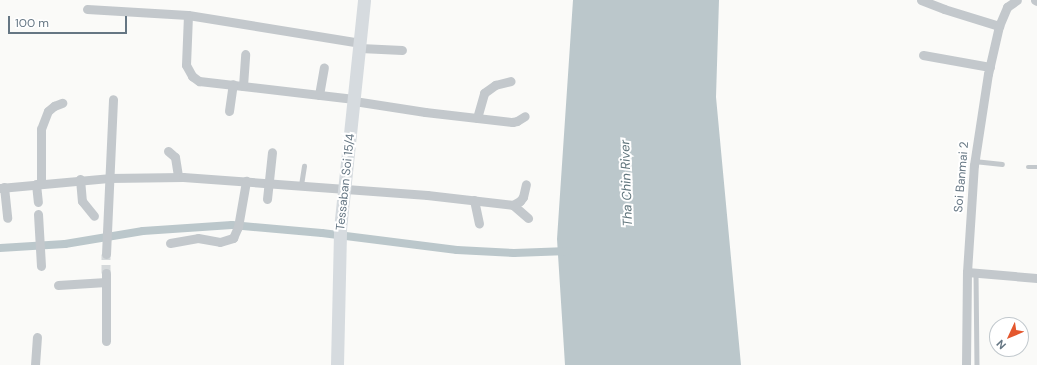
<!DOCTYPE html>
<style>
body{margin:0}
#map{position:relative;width:1037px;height:365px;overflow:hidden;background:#fafaf8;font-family:"DM Sans",sans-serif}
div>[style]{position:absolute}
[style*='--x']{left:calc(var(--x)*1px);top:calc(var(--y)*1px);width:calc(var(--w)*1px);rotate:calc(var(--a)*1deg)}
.water>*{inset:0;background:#bbc7cb}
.canal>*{height:8px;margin:-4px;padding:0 4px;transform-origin:4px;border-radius:4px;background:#bbc7cb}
.street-tunnel>*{height:9px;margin-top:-4.5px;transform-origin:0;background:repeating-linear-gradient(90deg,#d5d9db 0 9px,transparent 0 13.5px)}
.lane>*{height:4.5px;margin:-2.25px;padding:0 2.25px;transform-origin:2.25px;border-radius:2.25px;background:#c3c8cc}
.street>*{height:9px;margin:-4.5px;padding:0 4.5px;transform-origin:4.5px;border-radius:4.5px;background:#c3c8cc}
.secondary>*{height:13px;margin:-6.5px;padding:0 6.5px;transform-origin:6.5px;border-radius:6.5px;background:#d6dbdf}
span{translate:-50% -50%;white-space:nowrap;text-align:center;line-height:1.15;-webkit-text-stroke:4px #fff;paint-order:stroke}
.street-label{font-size:12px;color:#657683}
.water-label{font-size:13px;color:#60757c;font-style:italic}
.north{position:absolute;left:989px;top:317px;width:40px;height:40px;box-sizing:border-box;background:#fff;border:1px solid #c1c8cd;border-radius:50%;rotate:226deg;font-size:11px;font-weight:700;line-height:16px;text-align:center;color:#657683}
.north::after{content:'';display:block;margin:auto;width:14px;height:18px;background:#e4572e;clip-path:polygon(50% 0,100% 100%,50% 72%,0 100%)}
.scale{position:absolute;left:8px;top:16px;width:119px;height:18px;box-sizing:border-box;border:2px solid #657683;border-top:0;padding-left:5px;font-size:12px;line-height:14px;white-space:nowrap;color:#657683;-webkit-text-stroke:3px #fff;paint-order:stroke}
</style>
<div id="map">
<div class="water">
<div style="clip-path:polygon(573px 0,719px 0,716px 97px,741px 365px,565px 365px,557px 239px)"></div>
</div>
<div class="canal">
<div style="--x:0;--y:248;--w:65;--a:-3.5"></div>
<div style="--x:65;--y:244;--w:79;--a:-9.5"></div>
<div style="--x:143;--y:231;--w:89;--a:-3.9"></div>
<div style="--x:232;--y:225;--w:90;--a:5.1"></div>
<div style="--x:322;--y:233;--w:136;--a:7.2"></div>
<div style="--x:457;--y:250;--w:57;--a:3"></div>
<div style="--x:514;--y:253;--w:54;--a:-2.1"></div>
</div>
<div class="street-tunnel">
<div style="--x:106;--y:273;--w:19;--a:-90"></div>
</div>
<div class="lane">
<div style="--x:974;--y:161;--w:28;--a:6"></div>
<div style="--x:1028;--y:167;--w:9;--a:0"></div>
<div style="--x:301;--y:185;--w:19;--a:-81"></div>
<div style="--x:976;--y:272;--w:93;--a:89.4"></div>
</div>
<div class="street">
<div style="--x:921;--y:0;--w:25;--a:21"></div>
<div style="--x:944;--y:9;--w:58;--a:17.2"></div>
<div style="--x:1035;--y:0;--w:2;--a:27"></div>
<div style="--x:87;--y:9;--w:101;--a:3.4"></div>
<div style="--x:188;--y:15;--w:175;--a:9.2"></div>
<div style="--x:188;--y:15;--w:50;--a:92.3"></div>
<div style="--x:186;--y:65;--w:13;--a:61"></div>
<div style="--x:192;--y:76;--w:9;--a:36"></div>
<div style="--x:199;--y:81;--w:156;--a:6.6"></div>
<div style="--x:360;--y:48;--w:42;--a:2.7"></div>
<div style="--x:923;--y:55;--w:68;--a:10.2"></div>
<div style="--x:243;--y:86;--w:32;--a:-86"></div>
<div style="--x:319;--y:95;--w:28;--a:-80"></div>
<div style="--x:354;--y:101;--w:72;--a:8.8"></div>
<div style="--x:425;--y:112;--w:88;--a:6.6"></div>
<div style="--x:512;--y:122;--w:5;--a:-11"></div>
<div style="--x:517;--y:121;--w:9;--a:-32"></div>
<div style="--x:229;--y:111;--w:27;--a:-82"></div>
<div style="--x:477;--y:118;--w:26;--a:-74"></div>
<div style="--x:484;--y:93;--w:14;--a:-36"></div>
<div style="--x:495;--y:85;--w:16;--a:-14"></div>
<div style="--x:168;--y:151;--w:9;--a:41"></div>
<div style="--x:175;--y:157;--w:20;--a:81"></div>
<div style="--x:80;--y:179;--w:22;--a:85"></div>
<div style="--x:82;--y:201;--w:19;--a:51"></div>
<div style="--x:36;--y:184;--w:18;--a:84"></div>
<div style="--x:41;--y:184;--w:55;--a:-90"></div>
<div style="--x:41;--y:129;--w:19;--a:-69"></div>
<div style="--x:48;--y:111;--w:8;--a:-40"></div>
<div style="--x:54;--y:106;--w:9;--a:-21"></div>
<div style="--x:4;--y:187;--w:31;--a:84"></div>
<div style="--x:0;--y:188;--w:109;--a:-5.2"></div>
<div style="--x:109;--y:178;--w:74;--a:-0.8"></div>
<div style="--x:183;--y:177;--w:245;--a:4.2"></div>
<div style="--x:427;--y:195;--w:87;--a:6.6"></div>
<div style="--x:513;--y:205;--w:20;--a:41"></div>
<div style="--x:267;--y:199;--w:47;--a:-83.9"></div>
<div style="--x:474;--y:200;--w:24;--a:78"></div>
<div style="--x:513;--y:205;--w:8;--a:-30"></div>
<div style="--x:520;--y:201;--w:5;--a:-53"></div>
<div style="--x:523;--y:197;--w:13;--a:-77"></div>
<div style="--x:38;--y:214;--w:52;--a:86.7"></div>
<div style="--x:170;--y:243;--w:28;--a:-10"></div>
<div style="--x:198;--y:238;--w:22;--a:10"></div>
<div style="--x:220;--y:242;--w:14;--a:-17"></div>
<div style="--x:233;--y:238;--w:12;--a:-66"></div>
<div style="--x:238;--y:227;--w:47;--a:-80.1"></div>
<div style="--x:106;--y:254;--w:155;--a:-87.4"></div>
<div style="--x:967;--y:272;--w:70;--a:4.9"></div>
<div style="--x:106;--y:273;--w:68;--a:90"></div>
<div style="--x:58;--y:285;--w:48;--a:-3.6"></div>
<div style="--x:35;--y:365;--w:28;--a:-86"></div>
<div style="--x:966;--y:365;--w:93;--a:-89.4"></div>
<div style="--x:967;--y:272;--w:107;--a:-86.3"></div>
<div style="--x:974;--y:165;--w:92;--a:-81.3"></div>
<div style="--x:988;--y:74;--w:49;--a:-77.1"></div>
<div style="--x:999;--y:26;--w:21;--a:-67"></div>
<div style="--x:1007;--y:7;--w:12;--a:-35"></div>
</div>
<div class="secondary">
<div style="--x:337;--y:365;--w:136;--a:-88.7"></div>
<div style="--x:340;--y:229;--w:230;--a:-84"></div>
</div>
<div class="street-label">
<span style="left:962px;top:177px;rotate:-85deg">Soi Banmai 2</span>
<span style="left:346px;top:182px;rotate:-84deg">Tessaban Soi 15/4</span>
</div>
<div class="water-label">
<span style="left:627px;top:183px;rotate:-92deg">Tha Chin River</span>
</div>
<div class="north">N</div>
<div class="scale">100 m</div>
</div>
